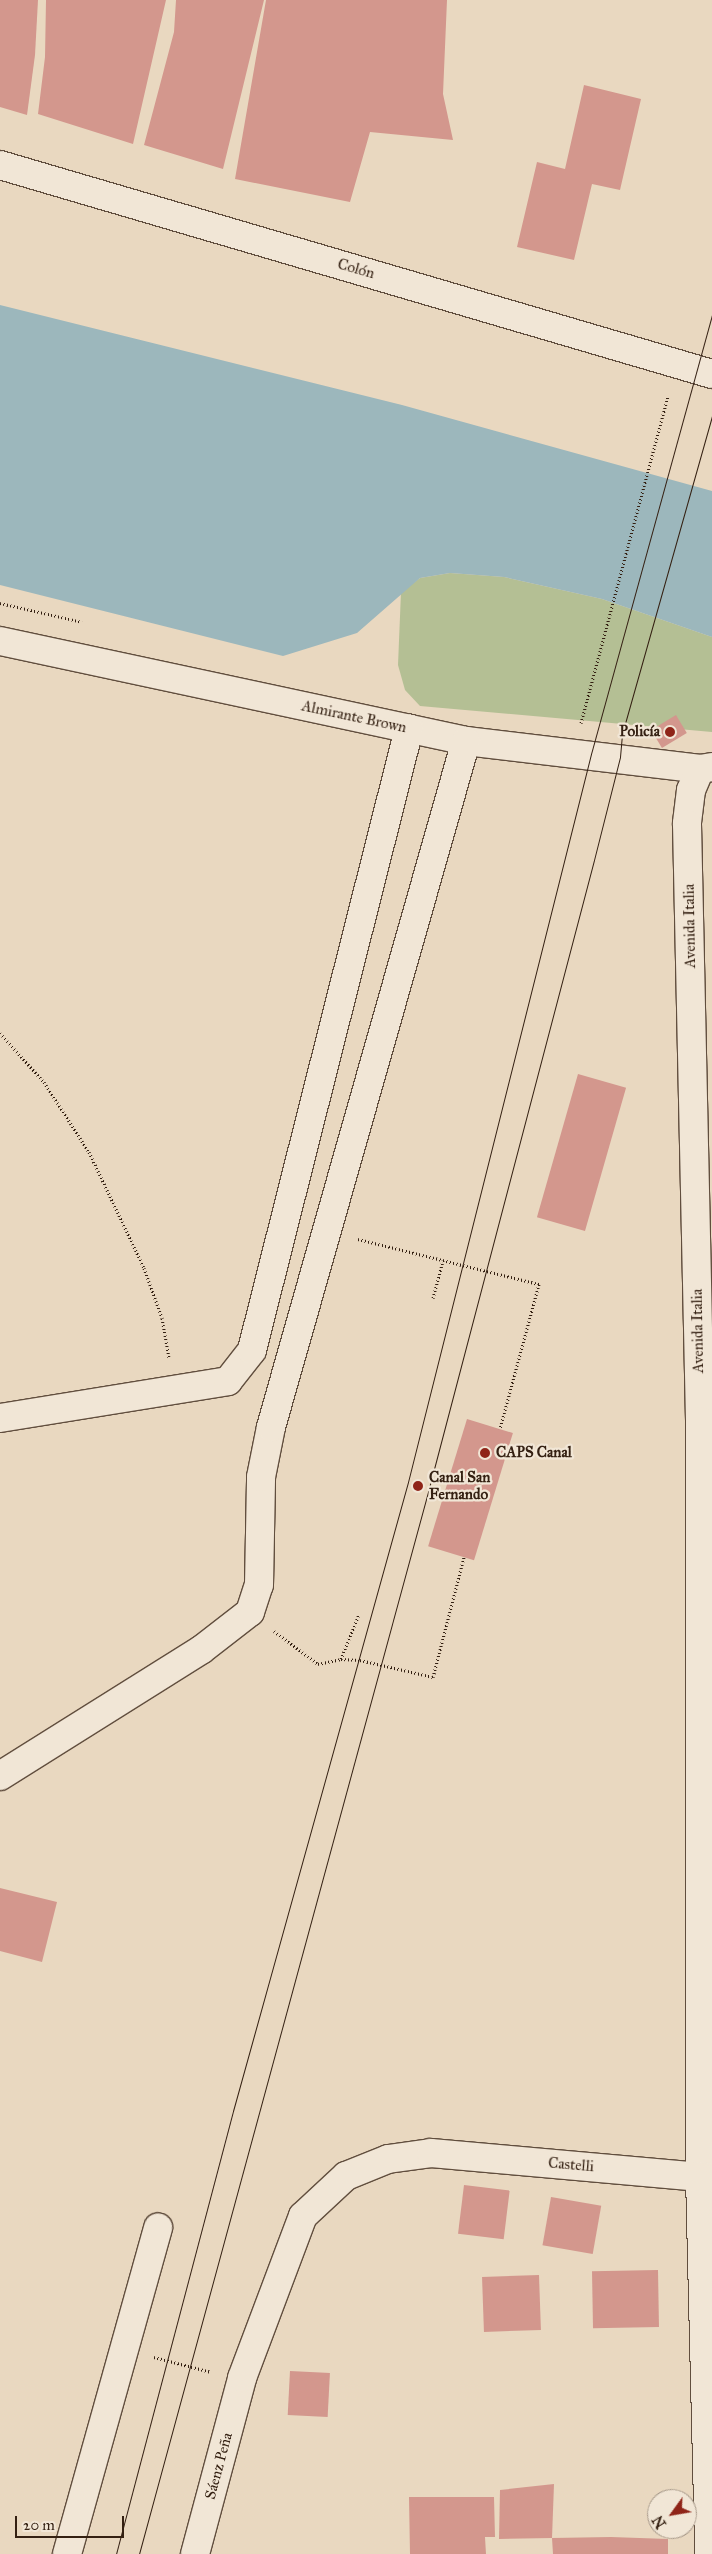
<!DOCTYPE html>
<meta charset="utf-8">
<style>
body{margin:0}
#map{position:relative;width:712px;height:2554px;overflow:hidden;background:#e9d8c0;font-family:"IM FELL Great Primer",serif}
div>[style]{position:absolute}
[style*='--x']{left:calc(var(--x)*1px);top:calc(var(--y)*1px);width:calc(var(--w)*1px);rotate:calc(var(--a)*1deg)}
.green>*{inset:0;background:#b4bf94}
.water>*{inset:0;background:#9cb7bc}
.building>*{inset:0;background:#d3978d;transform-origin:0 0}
.path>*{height:3px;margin-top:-1.5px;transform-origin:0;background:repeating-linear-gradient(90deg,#342012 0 1px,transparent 0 3.5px)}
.roads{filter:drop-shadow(1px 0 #614e3e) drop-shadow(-1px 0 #614e3e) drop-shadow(0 1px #614e3e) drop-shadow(0 -1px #614e3e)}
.minor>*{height:28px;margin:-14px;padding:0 14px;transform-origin:14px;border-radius:14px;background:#f1e6d6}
.tram>*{height:1px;margin:-0.5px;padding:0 0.5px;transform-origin:0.5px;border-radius:0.5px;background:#342012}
.dots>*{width:14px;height:14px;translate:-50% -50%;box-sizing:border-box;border:2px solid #f1e6d6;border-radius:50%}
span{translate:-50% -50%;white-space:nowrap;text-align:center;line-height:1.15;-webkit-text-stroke:4.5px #f1e6d6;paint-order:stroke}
.street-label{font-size:15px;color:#342012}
.poi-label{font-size:15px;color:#342012;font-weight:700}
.right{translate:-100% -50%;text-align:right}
.left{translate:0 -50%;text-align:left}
.north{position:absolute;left:647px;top:2489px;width:50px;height:50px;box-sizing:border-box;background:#f1e6d6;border:1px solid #a59788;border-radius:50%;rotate:238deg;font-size:14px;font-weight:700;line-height:20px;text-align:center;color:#342012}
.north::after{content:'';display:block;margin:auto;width:18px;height:22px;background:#8f2418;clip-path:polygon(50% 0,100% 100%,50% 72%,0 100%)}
.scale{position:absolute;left:15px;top:2516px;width:109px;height:22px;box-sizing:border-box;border:2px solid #342012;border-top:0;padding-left:6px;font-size:15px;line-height:18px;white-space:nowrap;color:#342012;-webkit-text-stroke:4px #f1e6d6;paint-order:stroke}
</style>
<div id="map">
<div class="green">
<div style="clip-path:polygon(450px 573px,504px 577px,602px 599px,712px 637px,712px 732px,420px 706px,405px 690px,398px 665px,401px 592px,420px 578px)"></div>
</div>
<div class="water">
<div style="clip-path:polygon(0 305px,402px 405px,712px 491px,712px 637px,602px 599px,504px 577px,450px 573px,420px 578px,357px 633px,283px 656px,0 585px)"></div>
</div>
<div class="building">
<div style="clip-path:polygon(0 0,38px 0,35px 55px,27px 115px,0 107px)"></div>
<div style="clip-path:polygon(46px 0,166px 0,133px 144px,38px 114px,45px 57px)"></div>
<div style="clip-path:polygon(176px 0,264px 0,223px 169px,144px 145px,174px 32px)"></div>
<div style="clip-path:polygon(266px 0,447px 0,443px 94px,453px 140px,370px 132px,350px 202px,235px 179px)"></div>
<div style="clip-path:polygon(584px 85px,641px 99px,620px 190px,592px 184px,574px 260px,517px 247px,537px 162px,565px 169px)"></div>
<div style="left:676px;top:715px;width:21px;height:29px;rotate:59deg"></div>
<div style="left:578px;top:1074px;width:50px;height:149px;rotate:16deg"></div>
<div style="left:467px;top:1419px;width:48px;height:133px;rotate:17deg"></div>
<div style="clip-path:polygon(0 1888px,57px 1902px,42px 1962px,0 1951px)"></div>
<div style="left:464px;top:2185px;width:46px;height:49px;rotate:7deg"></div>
<div style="left:551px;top:2197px;width:51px;height:49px;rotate:10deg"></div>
<div style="left:658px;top:2270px;width:57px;height:66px;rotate:89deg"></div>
<div style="left:539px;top:2275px;width:55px;height:57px;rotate:88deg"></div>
<div style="left:290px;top:2371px;width:40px;height:44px;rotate:3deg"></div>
<div style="clip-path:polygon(554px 2484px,552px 2538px,499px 2539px,500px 2490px)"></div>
<div style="clip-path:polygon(409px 2497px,494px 2497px,495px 2537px,485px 2537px,486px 2554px,410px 2554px)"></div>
<div style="clip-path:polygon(611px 2537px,668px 2539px,668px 2554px,553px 2554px,552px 2538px)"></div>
</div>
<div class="path">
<div style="--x:0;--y:603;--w:84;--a:13"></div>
<div style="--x:581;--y:723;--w:339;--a:-75.1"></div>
<div style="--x:0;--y:1033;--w:66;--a:48.1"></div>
<div style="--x:44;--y:1082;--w:83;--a:57.3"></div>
<div style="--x:89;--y:1152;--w:128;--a:64.6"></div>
<div style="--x:144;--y:1268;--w:53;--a:70.2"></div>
<div style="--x:162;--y:1318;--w:40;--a:80"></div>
<div style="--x:358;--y:1239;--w:187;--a:14"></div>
<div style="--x:539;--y:1284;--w:150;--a:105.1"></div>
<div style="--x:433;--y:1298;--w:39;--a:-75"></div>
<div style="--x:274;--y:1631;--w:55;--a:36.9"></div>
<div style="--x:318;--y:1664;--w:24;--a:-12"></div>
<div style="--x:341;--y:1659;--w:48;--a:-68.2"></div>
<div style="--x:341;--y:1659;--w:19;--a:3"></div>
<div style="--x:360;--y:1660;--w:75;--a:13.1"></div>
<div style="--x:433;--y:1677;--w:124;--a:-75.5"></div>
<div style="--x:154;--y:2357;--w:59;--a:14.7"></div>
</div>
<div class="roads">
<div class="minor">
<div style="--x:0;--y:165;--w:742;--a:16.36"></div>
<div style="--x:0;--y:641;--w:477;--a:12.1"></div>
<div style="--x:466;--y:741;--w:236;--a:6.8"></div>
<div style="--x:700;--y:769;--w:12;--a:-9"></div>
<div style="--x:700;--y:769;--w:23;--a:113"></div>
<div style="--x:691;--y:790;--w:34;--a:97"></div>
<div style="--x:687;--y:824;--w:597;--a:88.75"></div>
<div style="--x:700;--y:1421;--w:755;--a:90"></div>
<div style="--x:700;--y:2176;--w:378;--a:88.6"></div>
<div style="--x:0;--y:1418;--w:231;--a:-9.2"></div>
<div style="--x:228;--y:1381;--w:39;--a:-52"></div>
<div style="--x:252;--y:1350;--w:641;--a:-75.81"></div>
<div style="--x:0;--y:1776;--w:237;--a:-32.1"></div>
<div style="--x:201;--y:1650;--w:62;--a:-37.8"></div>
<div style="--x:250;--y:1612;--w:28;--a:-72"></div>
<div style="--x:259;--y:1585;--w:108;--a:-88.9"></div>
<div style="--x:261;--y:1477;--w:51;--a:-78.7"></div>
<div style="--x:271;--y:1427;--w:713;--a:-74.13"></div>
<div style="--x:67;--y:2554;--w:339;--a:-74.4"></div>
<div style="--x:195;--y:2554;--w:182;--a:-75"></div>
<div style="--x:242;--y:2378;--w:173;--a:-69.4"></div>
<div style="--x:303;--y:2216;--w:59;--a:-42.9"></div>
<div style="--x:346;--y:2176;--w:45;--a:-22"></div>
<div style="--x:388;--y:2159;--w:43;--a:-7.9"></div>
<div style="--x:431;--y:2153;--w:282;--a:5.1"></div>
</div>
</div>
<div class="tram">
<div style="--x:116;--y:2554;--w:458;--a:-75.2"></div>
<div style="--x:233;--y:2111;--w:653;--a:-74.45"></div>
<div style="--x:408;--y:1482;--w:751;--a:-75.89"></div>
<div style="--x:591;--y:754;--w:455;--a:-74.6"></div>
<div style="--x:139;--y:2554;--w:1105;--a:-74.78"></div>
<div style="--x:429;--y:1488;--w:649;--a:-75.28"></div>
<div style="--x:594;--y:860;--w:106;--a:-75.8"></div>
<div style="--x:620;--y:757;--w:23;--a:-85"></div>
<div style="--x:622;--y:734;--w:331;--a:-74.2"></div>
</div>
<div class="dots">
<div style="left:670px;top:732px;background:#8f2418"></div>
<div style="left:485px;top:1453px;background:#8f2418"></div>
<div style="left:418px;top:1486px;background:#8f2418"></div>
</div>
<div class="street-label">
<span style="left:356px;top:269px;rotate:16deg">Colón</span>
<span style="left:354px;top:717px;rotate:12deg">Almirante Brown</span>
<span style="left:690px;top:926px;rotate:-91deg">Avenida Italia</span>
<span style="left:698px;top:1331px;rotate:-91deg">Avenida Italia</span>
<span style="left:571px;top:2165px;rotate:5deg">Castelli</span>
<span style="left:219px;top:2466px;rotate:-75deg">Sáenz Peña</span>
</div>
<div class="poi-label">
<span class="right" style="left:660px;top:732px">Policía</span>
<span class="left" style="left:496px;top:1453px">CAPS Canal</span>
<span class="left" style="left:429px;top:1486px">Canal San<br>Fernando</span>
</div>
<div class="north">N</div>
<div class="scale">20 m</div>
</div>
